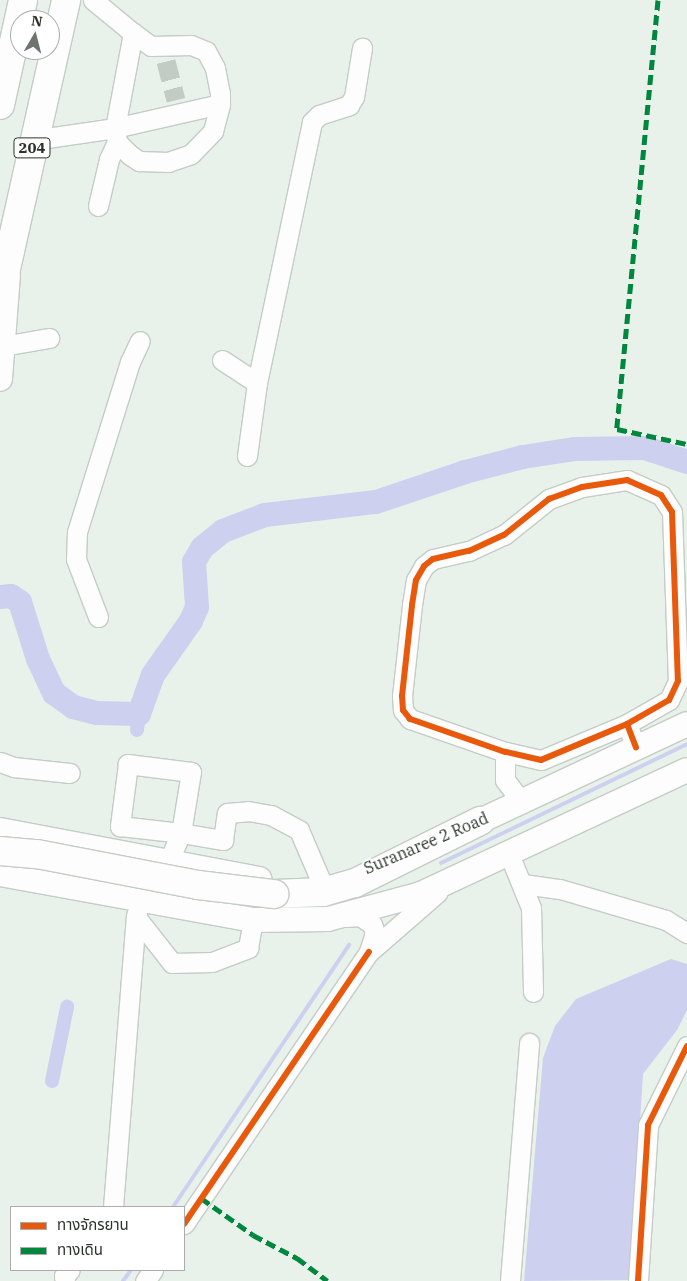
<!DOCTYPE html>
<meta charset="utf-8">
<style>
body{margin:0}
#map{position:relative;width:687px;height:1281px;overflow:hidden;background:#e9f2ea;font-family:"IBM Plex Serif","Noto Sans Thai",serif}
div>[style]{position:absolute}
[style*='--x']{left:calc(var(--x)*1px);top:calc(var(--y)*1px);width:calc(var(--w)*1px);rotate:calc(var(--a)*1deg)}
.water>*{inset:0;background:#ced0ef}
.stream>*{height:4px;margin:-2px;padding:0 2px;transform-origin:2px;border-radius:2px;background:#ced0ef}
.canal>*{height:14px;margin:-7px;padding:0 7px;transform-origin:7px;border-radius:7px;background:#ced0ef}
.river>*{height:24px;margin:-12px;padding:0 12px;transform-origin:12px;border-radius:12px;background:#ced0ef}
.minor-tunnel>*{height:19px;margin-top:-9.5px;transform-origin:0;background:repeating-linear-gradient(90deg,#c3ccc4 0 19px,transparent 0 28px)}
.roads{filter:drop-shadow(1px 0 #c4ccc5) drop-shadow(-1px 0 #c4ccc5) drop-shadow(0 1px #c4ccc5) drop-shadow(0 -1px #c4ccc5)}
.minor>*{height:19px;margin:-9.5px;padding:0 9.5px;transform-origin:9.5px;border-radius:9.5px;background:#fcfdfc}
.major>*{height:24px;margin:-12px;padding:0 12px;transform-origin:12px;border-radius:12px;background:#fcfdfc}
.highway>*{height:28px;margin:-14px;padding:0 14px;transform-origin:14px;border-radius:14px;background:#fcfdfc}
.bridges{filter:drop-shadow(1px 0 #c4ccc5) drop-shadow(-1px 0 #c4ccc5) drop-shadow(0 1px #c4ccc5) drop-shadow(0 -1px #c4ccc5)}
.highway-bridge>*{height:28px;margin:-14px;padding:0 14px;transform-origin:14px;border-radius:14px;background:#fcfdfc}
.quiet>*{height:5px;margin-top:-2.5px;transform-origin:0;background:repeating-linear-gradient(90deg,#00873e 0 10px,transparent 0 15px)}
.cycleway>*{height:6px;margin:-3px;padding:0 3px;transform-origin:3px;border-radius:3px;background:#e8590c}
span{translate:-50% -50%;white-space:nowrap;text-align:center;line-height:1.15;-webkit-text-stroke:4px #fff;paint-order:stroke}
.shield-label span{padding:1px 4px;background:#fff;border:1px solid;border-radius:4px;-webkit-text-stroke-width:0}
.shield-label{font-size:15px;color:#2b322c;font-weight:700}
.street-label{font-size:16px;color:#2b322c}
.legend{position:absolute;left:10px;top:1206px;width:175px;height:65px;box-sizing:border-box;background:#fff;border:1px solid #aaadab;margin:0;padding:6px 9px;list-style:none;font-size:15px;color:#2b322c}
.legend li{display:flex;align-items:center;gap:10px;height:25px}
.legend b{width:25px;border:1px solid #aaadab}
.north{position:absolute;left:10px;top:10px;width:50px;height:50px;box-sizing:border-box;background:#fff;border:1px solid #aaadab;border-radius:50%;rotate:8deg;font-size:14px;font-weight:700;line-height:20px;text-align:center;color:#2b322c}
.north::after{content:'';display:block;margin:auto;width:18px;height:22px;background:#6e756e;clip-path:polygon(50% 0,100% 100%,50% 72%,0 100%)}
</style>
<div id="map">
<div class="water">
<div style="clip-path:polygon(671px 959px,687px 964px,687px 1010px,677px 1030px,643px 1074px,630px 1280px,524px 1281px,543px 1058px,555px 1026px,576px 999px)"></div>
</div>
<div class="stream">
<div style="--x:441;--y:863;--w:273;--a:-25.8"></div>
<div style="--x:173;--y:1207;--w:316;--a:-56.1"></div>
<div style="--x:123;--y:1281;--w:14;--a:-54"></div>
</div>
<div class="canal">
<div style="--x:137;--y:730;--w:16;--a:-83"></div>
<div style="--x:52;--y:1081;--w:76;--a:-78.5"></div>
</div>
<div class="river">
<div style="--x:0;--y:597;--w:11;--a:-5"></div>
<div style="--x:11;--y:596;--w:11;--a:34"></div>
<div style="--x:20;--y:602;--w:60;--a:72.5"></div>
<div style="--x:38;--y:659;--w:38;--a:65"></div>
<div style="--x:54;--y:693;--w:24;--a:36"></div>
<div style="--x:73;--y:707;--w:25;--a:14"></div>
<div style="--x:97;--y:713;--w:42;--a:1.4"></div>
<div style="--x:139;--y:714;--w:41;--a:-70.3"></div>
<div style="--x:153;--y:675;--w:66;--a:-54.9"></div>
<div style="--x:191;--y:621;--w:15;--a:-67"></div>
<div style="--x:197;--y:607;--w:45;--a:-93.8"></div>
<div style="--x:194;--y:562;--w:16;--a:-60"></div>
<div style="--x:202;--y:548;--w:27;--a:-39"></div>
<div style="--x:223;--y:531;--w:45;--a:-20.9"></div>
<div style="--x:265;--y:515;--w:112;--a:-6.7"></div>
<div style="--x:376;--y:502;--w:94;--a:-18.6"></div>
<div style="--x:465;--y:472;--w:60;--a:-14.5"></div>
<div style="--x:523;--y:457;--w:53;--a:-8.7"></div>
<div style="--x:575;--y:449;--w:70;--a:-0.8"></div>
<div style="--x:645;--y:448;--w:44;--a:18.4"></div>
</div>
<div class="minor-tunnel">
<div style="--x:166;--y:61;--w:40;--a:75.6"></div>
</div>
<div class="roads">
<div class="minor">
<div style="--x:133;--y:33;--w:22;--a:36"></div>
<div style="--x:151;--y:46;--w:40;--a:-1.4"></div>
<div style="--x:191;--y:45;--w:16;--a:22"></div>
<div style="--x:206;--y:51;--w:19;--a:62"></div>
<div style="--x:215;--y:68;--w:25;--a:79"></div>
<div style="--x:220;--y:93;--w:11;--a:90"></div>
<div style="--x:220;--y:104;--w:108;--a:167.1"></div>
<div style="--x:115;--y:128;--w:14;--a:82"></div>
<div style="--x:117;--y:142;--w:18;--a:45"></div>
<div style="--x:130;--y:155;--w:11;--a:34"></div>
<div style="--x:139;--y:161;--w:29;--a:2"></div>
<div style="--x:168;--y:162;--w:24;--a:-19"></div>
<div style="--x:191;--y:154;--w:32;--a:-46"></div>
<div style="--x:213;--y:131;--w:28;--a:-75"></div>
<div style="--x:33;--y:140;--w:83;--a:-8.3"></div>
<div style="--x:115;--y:128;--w:97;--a:-79.3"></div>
<div style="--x:133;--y:33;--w:52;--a:-140.5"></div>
<div style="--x:98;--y:206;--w:48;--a:-76.8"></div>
<div style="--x:109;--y:159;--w:19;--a:-65"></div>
<div style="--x:3;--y:346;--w:47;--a:-9.9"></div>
<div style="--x:222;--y:360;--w:42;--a:33.3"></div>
<div style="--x:247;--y:456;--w:74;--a:-82.2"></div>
<div style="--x:257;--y:383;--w:267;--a:-78.1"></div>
<div style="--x:312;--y:122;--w:10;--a:-45"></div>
<div style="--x:319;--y:115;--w:32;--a:-18"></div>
<div style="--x:349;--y:105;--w:9;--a:-58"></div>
<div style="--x:354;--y:97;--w:50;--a:-80.7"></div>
<div style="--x:98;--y:617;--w:62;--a:-110.8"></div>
<div style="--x:76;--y:559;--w:27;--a:-88"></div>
<div style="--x:77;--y:532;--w:178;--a:-72.7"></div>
<div style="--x:130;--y:362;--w:23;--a:-65"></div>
<div style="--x:627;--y:724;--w:93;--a:157.3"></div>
<div style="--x:541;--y:760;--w:37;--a:-167"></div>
<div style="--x:505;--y:752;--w:101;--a:-160.8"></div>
<div style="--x:410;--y:719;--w:11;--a:-128"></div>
<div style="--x:403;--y:710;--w:14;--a:-94"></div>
<div style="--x:402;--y:696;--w:92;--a:-83.7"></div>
<div style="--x:412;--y:605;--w:25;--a:-81"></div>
<div style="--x:416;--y:580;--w:16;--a:-60"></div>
<div style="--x:424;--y:566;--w:11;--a:-38"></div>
<div style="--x:433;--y:559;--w:37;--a:-13"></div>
<div style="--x:469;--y:551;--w:38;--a:-25"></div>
<div style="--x:504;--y:535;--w:58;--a:-38.7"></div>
<div style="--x:549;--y:499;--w:35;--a:-20"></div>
<div style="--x:582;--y:487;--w:46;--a:-8.8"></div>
<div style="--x:627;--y:480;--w:37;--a:24"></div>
<div style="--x:661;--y:495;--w:20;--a:57"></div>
<div style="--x:672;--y:512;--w:169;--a:88"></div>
<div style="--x:678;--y:681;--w:21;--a:115"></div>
<div style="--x:669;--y:700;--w:48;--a:150.3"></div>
<div style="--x:627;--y:724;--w:25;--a:69"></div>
<div style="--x:505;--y:752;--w:28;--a:90"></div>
<div style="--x:505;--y:780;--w:26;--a:53"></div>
<div style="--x:0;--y:762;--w:15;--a:20"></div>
<div style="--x:14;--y:767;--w:56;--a:6.1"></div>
<div style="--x:509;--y:854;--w:58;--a:67.8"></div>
<div style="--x:531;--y:908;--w:84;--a:88.6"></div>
<div style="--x:168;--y:863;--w:33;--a:-67"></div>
<div style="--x:181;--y:833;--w:62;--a:-80.7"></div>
<div style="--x:191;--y:772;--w:64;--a:-172.8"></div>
<div style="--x:128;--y:764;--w:63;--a:97.4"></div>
<div style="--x:120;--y:826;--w:61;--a:6.5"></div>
<div style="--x:181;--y:833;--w:43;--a:9.5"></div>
<div style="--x:223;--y:840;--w:27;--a:-82"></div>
<div style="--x:227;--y:813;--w:21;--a:-5"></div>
<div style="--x:248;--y:811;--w:23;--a:10"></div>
<div style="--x:271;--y:815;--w:32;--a:28"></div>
<div style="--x:299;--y:830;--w:53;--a:66.8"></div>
<div style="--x:523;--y:884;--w:37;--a:8"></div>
<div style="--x:560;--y:889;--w:110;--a:16.3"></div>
<div style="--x:666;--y:920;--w:25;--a:32"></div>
<div style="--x:137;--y:912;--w:5;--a:101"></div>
<div style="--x:136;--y:917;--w:58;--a:52"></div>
<div style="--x:172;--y:963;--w:40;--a:-1.4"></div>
<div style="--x:212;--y:962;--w:39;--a:-21"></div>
<div style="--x:248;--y:948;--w:28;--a:-80"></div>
<div style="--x:346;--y:917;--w:14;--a:-4"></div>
<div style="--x:360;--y:916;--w:14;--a:34"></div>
<div style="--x:372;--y:924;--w:9;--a:72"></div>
<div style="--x:375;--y:933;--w:20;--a:108"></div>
<div style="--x:369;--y:952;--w:91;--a:-41"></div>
<div style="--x:113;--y:1207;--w:291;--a:-85.5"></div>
<div style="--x:184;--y:1224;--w:329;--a:-55.8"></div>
<div style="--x:65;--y:1281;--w:5;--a:-101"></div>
<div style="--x:64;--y:1276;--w:8;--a:-45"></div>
<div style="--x:145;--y:1281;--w:14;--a:-54"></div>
<div style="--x:510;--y:1281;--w:239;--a:-85.4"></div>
<div style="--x:638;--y:1281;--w:156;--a:-86.3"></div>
<div style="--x:648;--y:1125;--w:88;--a:-63.7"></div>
</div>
<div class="major">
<div style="--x:0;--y:379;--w:103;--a:-85.6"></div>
<div style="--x:463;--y:829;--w:247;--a:-25.1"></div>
<div style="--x:0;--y:830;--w:264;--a:10.7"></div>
<div style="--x:0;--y:874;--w:257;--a:10.3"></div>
<div style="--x:253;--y:920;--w:75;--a:-0.8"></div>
<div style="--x:328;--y:919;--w:96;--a:-15"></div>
<div style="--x:421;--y:894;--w:293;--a:-25"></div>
</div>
<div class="highway">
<div style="--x:0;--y:105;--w:107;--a:-77.6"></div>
<div style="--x:0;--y:296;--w:303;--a:-77.4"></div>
<div style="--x:274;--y:894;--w:49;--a:-2.3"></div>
<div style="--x:323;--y:892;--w:33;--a:-16"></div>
<div style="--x:355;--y:883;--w:140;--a:-26.4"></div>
</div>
</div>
<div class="bridges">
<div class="highway-bridge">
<div style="--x:0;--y:851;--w:37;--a:5"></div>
<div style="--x:37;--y:854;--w:164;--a:10.9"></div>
<div style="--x:198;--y:885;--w:77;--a:6.8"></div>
</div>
</div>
<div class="quiet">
<div style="--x:658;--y:0;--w:431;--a:95.5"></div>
<div style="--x:617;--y:429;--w:72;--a:12.1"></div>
<div style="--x:201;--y:1198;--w:64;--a:35.4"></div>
<div style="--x:253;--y:1235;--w:50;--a:27.6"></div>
<div style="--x:297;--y:1258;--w:38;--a:37"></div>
</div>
<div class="cycleway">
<div style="--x:627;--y:724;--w:93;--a:157.3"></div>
<div style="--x:541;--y:760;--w:37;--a:-167"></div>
<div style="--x:505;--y:752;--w:101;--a:-160.8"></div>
<div style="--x:410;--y:719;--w:11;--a:-128"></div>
<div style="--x:403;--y:710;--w:14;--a:-94"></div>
<div style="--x:402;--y:696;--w:92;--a:-83.7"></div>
<div style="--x:412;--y:605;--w:25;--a:-81"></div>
<div style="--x:416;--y:580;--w:16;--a:-60"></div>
<div style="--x:424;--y:566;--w:11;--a:-38"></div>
<div style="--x:433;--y:559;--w:37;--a:-13"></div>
<div style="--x:469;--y:551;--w:38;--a:-25"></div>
<div style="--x:504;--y:535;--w:58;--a:-38.7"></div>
<div style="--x:549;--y:499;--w:35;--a:-20"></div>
<div style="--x:582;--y:487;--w:46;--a:-8.8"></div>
<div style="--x:627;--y:480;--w:37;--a:24"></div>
<div style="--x:661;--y:495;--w:20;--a:57"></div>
<div style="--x:672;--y:512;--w:169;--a:88"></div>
<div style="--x:678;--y:681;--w:21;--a:115"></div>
<div style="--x:669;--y:700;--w:48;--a:150.3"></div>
<div style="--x:627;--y:724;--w:25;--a:69"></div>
<div style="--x:184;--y:1224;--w:329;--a:-55.8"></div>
<div style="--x:638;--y:1281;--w:156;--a:-86.3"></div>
<div style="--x:648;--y:1125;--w:88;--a:-63.7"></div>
</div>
<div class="shield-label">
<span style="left:32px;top:148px">204</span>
</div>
<div class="street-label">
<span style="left:426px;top:843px;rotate:-23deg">Suranaree 2 Road</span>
</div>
<ul class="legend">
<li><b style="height:6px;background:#e8590c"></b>ทางจักรยาน</li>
<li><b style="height:6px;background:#00873e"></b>ทางเดิน</li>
</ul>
<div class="north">N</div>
</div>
